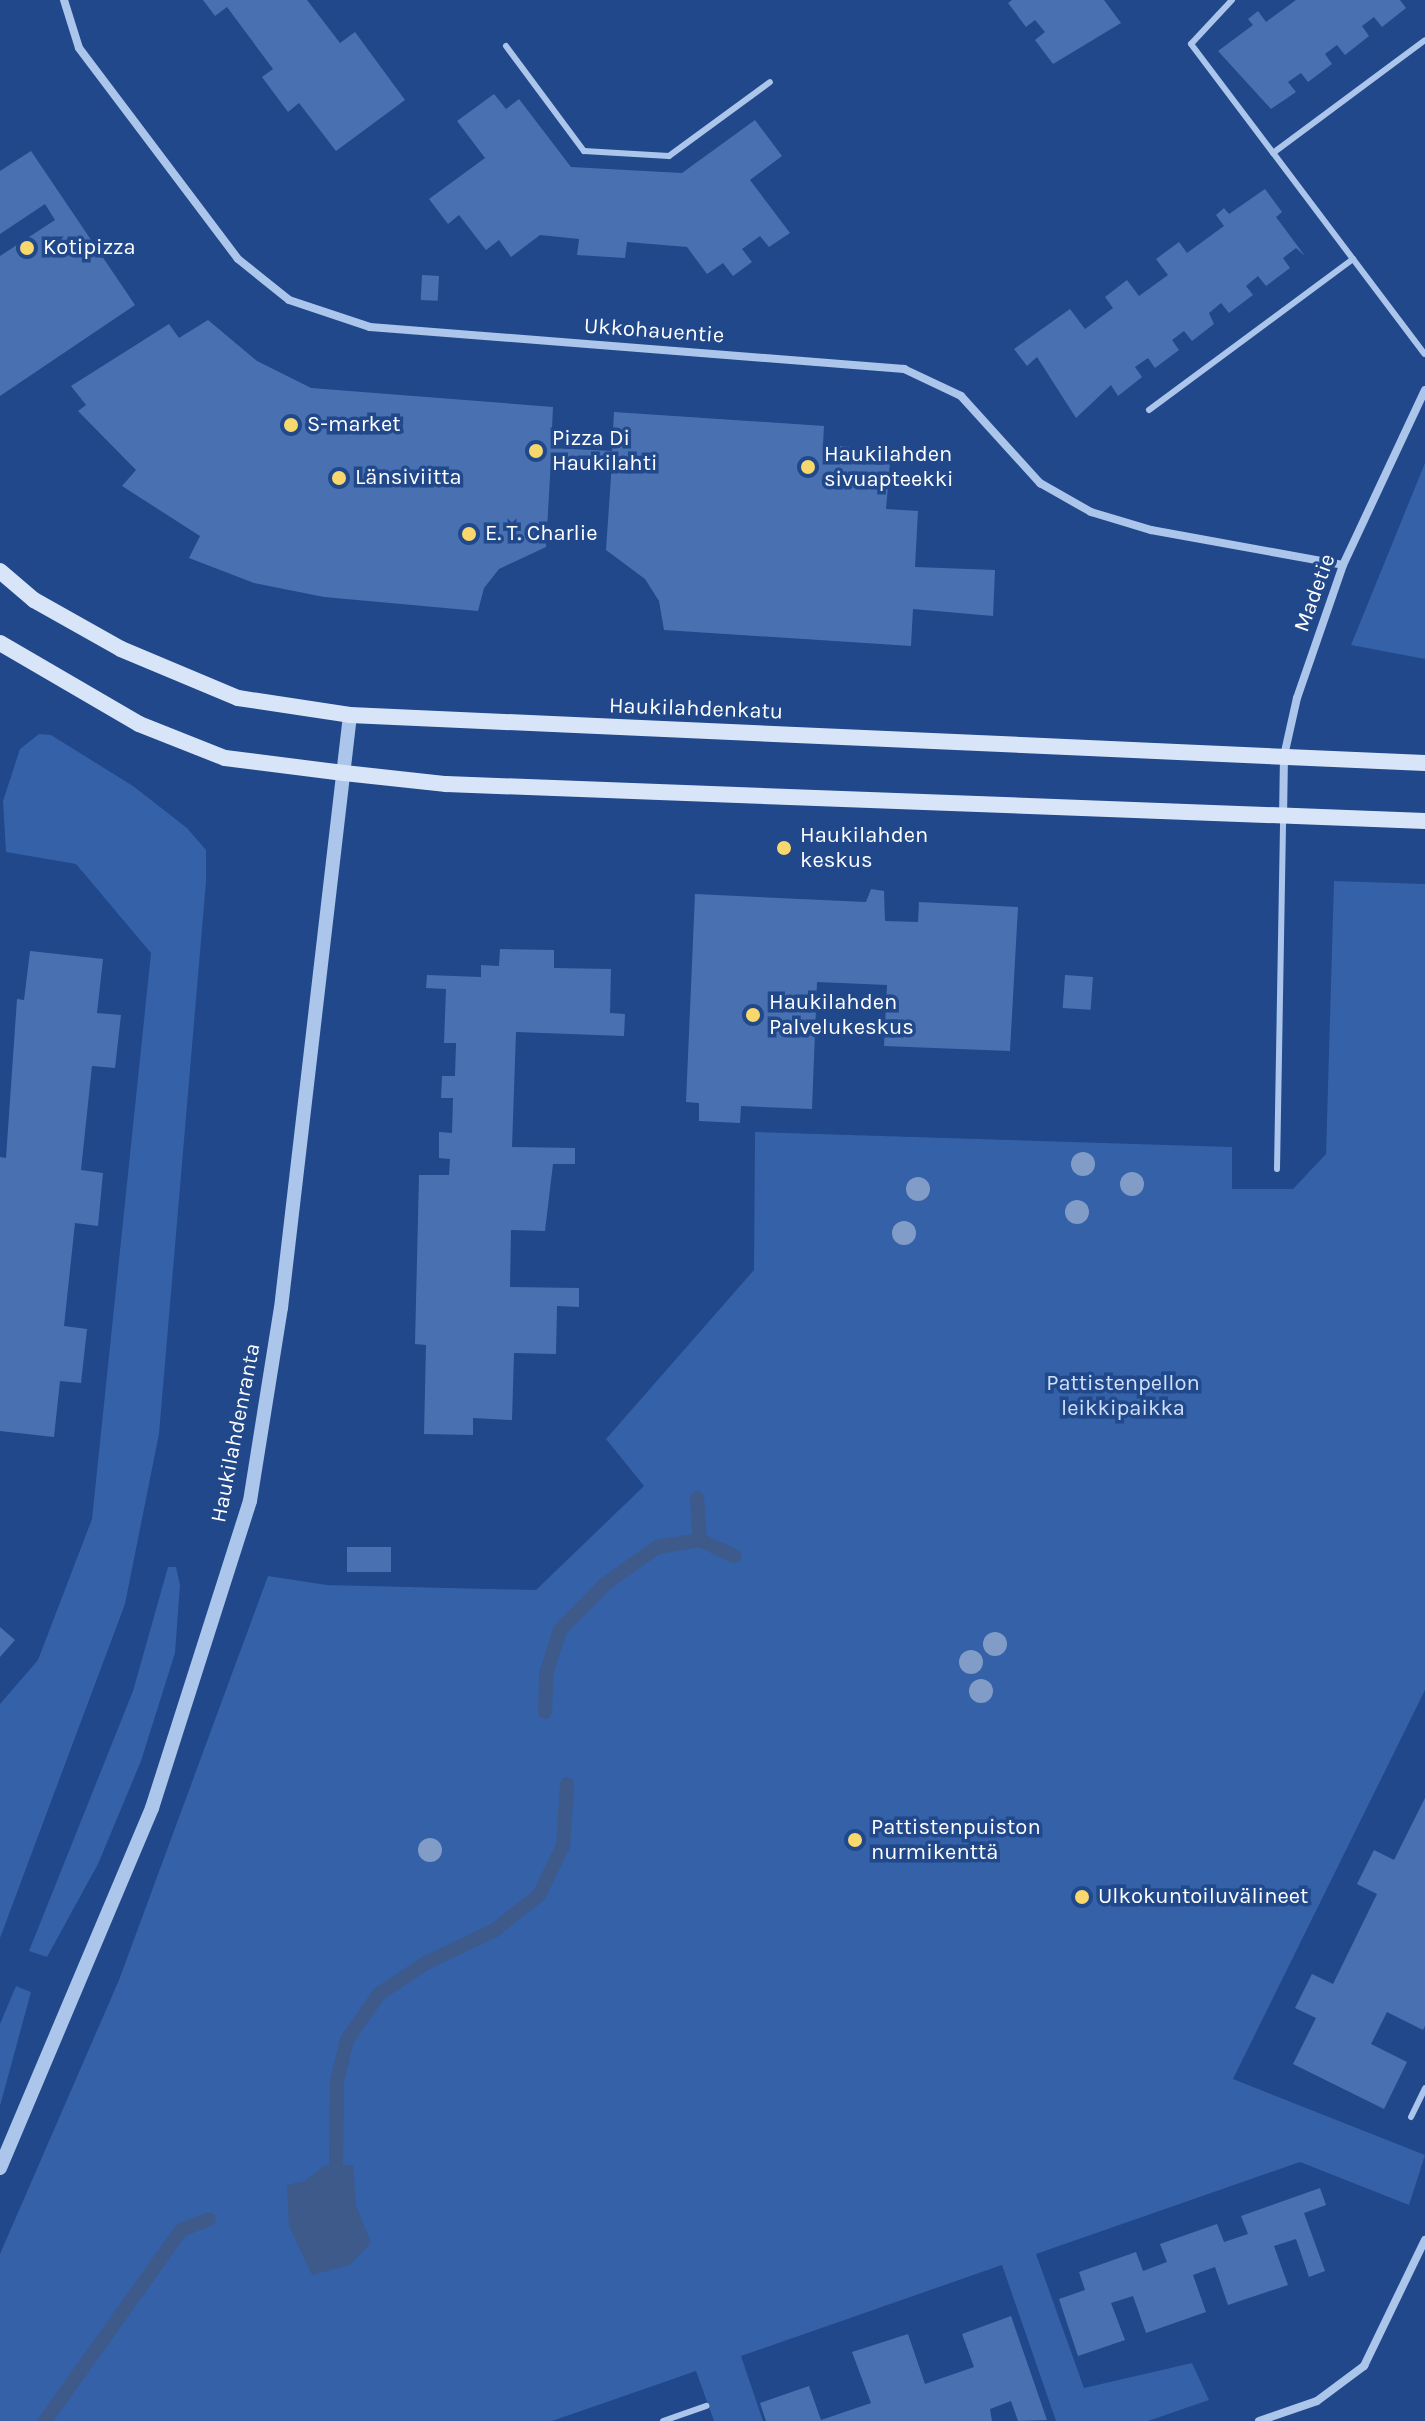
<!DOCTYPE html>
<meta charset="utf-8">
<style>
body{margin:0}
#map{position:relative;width:1425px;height:2421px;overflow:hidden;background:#20488a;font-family:Karla,sans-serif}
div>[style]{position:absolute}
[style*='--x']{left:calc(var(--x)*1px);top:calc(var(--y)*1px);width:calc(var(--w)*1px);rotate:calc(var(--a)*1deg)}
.green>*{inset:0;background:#3461a7}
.water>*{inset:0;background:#3d5a8a}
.stream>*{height:14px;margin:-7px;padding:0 7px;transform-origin:7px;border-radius:7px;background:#3d5a8a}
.building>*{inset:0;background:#4971b2;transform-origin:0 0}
.service>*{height:6px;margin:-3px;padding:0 3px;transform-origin:3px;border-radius:3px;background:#acc5eb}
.minor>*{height:8px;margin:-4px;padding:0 4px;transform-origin:4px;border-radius:4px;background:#acc5eb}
.tertiary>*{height:14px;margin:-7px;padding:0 7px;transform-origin:7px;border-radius:7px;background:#acc5eb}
.secondary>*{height:16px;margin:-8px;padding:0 8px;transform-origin:8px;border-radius:8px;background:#d8e4f8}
.trees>*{width:24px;height:24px;margin:-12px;border-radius:50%;background:#819cc6}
.dots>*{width:22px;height:22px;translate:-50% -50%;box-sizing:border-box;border:4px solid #20488a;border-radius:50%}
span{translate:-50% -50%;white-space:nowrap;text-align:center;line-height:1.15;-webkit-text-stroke:7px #20488a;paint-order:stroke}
.poi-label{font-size:22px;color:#fff}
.left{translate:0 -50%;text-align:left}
.street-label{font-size:22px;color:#fff}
.park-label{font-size:22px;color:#d1e0f8}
</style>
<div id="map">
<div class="green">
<div style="clip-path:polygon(1425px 463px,1425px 659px,1351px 645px)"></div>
<div style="clip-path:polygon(39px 734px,51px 735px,133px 786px,187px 828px,206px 850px,206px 882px,159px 1434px,125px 1604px,0 1938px,0 1704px,38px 1660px,92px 1519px,151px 953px,76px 864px,6px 852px,3px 801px,20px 749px)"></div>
<div style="clip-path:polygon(1334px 881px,1425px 884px,1425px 1690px,1233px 2079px,1425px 2155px,1409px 2205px,1300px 2162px,1036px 2254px,1084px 2388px,1192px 2363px,1209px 2400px,1148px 2421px,1056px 2421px,1002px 2265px,741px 2356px,763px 2421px,714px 2421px,696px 2371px,552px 2421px,0 2421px,0 2254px,119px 1980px,268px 1576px,327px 1585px,536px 1590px,644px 1486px,606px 1439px,754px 1270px,755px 1132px,1232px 1147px,1232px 1189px,1293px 1189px,1326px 1154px)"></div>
<div style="clip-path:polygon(168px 1567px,176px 1567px,180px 1585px,175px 1653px,141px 1761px,98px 1864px,47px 1957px,29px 1951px,133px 1691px)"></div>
<div style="clip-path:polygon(16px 1986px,31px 1992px,0 2106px,0 2024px)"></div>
</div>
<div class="water">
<div style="clip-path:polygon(325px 2165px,353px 2165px,356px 2205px,371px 2243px,350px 2265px,312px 2275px,289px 2226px,287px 2185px,305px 2181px)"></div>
</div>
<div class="stream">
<div style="--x:700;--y:1540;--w:38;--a:25"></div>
<div style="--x:545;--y:1712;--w:38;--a:-88"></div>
<div style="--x:546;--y:1674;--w:46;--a:-72.3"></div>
<div style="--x:560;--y:1630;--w:63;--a:-45.6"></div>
<div style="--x:604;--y:1585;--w:65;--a:-35.6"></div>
<div style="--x:657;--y:1547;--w:44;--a:-9.2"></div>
<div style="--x:700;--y:1540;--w:42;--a:-94.1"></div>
<div style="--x:336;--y:2165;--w:84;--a:-89.3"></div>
<div style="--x:337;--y:2081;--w:42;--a:-76.3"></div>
<div style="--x:347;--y:2040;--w:56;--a:-55.2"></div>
<div style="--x:379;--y:1994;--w:56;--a:-33.4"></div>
<div style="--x:426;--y:1963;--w:76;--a:-25.6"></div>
<div style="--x:495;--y:1930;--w:56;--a:-38.5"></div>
<div style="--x:539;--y:1895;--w:55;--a:-63.9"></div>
<div style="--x:563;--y:1846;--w:62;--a:-86.3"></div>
<div style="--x:45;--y:2421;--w:234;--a:-54.5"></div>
<div style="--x:181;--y:2230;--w:30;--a:-21"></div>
</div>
<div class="building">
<div style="clip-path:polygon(203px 0,307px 0,340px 43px,355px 32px,405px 100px,336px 151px,299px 103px,288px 112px,262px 77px,273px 69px,227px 7px,215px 16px)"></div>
<div style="clip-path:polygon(1012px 0,1104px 0,1121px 23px,1053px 64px,1035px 40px,1045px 32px,1035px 20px,1026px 27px,1008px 3px)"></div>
<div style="clip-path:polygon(1296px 0,1400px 0,1406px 8px,1382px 27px,1374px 17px,1362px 26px,1369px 36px,1345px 55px,1337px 45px,1325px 54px,1332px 64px,1308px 82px,1301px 73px,1288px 82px,1296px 92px,1271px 109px,1218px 51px,1253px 25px,1248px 19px,1258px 11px,1266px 22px)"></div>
<div style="clip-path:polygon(494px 94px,506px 109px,519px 99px,571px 167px,682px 173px,755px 120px,782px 156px,750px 180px,790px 233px,769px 247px,760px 236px,742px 249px,752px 262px,733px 276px,723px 263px,707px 274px,687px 247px,627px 242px,625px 258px,577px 255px,579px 239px,540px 235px,511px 257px,499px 240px,486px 250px,459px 215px,448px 224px,429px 199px,485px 158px,457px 121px)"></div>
<div style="clip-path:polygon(31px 151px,135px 305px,0 396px,0 256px,55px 220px,45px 204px,0 234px,0 171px)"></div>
<div style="clip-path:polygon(1265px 189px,1282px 212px,1276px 217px,1305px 256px,1296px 248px,1283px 258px,1290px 268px,1266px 286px,1258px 276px,1246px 286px,1253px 295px,1229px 313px,1221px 303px,1209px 313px,1214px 324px,1192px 341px,1184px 331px,1172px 340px,1179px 350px,1155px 368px,1148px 358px,1135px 367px,1142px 377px,1118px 396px,1111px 385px,1076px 418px,1037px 357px,1027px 366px,1014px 349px,1070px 309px,1085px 329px,1113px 308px,1105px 297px,1127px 280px,1139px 296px,1168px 275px,1156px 259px,1179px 242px,1187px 253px,1224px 226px,1216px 215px,1224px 208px,1229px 214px)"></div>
<div style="left:422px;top:275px;width:17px;height:25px;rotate:3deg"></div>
<div style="clip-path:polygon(208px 320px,257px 361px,311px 388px,553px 407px,551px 448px,612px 451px,614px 412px,824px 426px,823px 445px,891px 450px,886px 509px,918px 511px,915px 567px,995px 570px,993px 616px,913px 609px,911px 646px,664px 630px,659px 601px,645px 579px,606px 550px,612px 462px,551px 459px,546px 547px,499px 569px,484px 588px,478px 611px,324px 597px,254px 583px,189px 558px,200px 536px,122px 486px,136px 470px,78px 411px,86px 405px,71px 386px,169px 324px,179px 338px)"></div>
<div style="clip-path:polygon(871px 889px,884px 891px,885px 921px,918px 922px,919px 902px,1018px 907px,1010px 1051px,884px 1046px,887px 985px,817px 982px,812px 1109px,741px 1106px,740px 1123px,699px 1121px,699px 1103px,686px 1102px,695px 894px,866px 902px)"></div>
<div style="clip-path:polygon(500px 949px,554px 950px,554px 968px,611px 969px,610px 1013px,625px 1014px,624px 1036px,516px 1032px,512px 1147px,575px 1148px,575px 1164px,553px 1164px,545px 1231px,511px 1230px,510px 1287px,579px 1288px,579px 1307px,557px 1306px,556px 1354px,514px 1353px,512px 1420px,473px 1418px,473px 1435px,424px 1434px,426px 1345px,415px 1344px,419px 1175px,449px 1175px,450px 1159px,439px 1158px,439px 1132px,452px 1133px,453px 1098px,441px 1098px,442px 1076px,455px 1076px,456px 1043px,444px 1043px,446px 989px,426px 988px,427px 975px,481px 977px,481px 965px,499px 966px)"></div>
<div style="clip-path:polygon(30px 951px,103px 959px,97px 1013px,121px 1015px,115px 1068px,92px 1066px,81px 1170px,103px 1173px,98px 1226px,75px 1223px,64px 1326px,87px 1329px,81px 1383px,60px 1381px,54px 1437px,0 1431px,0 1157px,6px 1158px,17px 999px,24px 1000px)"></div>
<div style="left:1065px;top:975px;width:28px;height:33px;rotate:4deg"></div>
<div style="left:347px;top:1547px;width:44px;height:25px"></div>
<div style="clip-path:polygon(0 1627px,15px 1640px,0 1657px)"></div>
<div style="clip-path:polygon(1425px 1798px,1425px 2026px,1423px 2030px,1387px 2012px,1371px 2044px,1407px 2062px,1384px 2109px,1293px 2064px,1316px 2018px,1295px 2008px,1312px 1974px,1333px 1984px,1377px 1894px,1357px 1884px,1374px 1850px,1394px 1860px)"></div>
<div style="clip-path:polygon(1320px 2188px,1326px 2205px,1304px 2213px,1325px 2271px,1309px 2277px,1296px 2239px,1274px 2246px,1288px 2285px,1228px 2305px,1215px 2267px,1193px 2275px,1206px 2312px,1146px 2333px,1133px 2296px,1111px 2303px,1125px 2340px,1078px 2356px,1059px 2299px,1085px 2290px,1079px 2272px,1136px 2252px,1143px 2271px,1167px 2262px,1160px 2244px,1217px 2224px,1224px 2242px,1248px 2234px,1241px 2216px)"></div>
<div style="clip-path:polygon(1011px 2316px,1047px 2420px,1018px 2421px,1011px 2401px,990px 2409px,992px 2421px,766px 2421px,760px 2403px,809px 2386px,821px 2420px,871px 2403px,852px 2352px,908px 2334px,925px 2384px,974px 2367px,962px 2334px)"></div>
</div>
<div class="service">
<div style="--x:1232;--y:0;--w:60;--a:133"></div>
<div style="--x:1191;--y:44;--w:388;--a:53"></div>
<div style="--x:506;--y:46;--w:131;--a:53.4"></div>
<div style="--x:584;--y:151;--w:85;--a:3.4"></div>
<div style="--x:669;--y:156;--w:125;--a:-36.2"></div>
<div style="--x:1273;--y:153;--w:189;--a:-36.6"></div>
<div style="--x:1149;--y:410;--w:254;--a:-36.5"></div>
<div style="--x:1277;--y:1169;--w:349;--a:-89"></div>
<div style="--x:1411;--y:2117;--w:32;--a:-64"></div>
<div style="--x:663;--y:2421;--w:46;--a:-19.2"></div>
</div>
<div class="minor">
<div style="--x:64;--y:0;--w:50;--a:72.6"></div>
<div style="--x:79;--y:48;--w:264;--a:53"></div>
<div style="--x:238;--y:259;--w:65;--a:38.8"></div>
<div style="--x:289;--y:300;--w:85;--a:18.4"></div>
<div style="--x:370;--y:327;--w:536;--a:4.5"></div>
<div style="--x:904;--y:369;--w:63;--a:25.3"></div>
<div style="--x:961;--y:396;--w:118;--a:47.8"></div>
<div style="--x:1040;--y:483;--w:59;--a:29.6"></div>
<div style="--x:1091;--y:512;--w:63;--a:16.7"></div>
<div style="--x:1151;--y:530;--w:195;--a:10.3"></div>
<div style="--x:1283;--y:819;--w:63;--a:-89.1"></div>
<div style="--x:1284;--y:756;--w:59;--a:-77.4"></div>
<div style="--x:1297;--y:698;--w:141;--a:-70.9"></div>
<div style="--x:1343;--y:565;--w:193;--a:-64.9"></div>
<div style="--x:1259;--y:2421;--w:61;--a:-19"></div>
<div style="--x:1317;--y:2401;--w:59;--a:-36.7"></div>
<div style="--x:1364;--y:2366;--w:140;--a:-64.2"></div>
</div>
<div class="tertiary">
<div style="--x:0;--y:2168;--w:391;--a:-67.1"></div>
<div style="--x:152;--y:1808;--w:322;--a:-72.3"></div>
<div style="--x:250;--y:1501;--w:195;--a:-80.9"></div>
<div style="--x:281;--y:1308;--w:597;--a:-83.36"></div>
</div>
<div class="secondary">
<div style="--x:0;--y:571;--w:45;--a:40.5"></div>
<div style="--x:34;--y:600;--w:100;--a:29.4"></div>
<div style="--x:121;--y:649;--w:127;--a:22.7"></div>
<div style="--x:238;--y:698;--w:113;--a:8.6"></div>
<div style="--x:350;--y:715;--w:1076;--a:2.56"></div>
<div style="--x:0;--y:643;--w:161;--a:30.2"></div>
<div style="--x:139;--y:724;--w:92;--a:21.6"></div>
<div style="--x:225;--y:758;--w:120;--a:7.2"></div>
<div style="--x:344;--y:773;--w:103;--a:6.2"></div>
<div style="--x:446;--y:784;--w:980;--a:2.16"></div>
</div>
<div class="trees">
<div style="left:1083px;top:1164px"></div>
<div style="left:1132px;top:1184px"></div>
<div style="left:918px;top:1189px"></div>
<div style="left:1077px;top:1212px"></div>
<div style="left:904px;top:1233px"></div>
<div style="left:995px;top:1644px"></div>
<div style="left:971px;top:1662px"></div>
<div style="left:981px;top:1691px"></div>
<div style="left:430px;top:1850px"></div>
</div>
<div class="dots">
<div style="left:27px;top:248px;background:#f8d86d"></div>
<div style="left:291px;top:425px;background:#f8d86d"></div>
<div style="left:536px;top:451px;background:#f8d86d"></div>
<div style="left:808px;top:467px;background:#f8d86d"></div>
<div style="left:339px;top:478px;background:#f8d86d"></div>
<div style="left:469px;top:534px;background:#f8d86d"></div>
<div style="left:784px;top:848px;background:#f8d86d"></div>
<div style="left:753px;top:1015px;background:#f8d86d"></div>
<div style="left:855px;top:1840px;background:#f8d86d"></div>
<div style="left:1082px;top:1897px;background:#f8d86d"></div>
</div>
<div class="poi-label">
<span class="left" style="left:43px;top:248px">Kotipizza</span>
<span class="left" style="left:307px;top:425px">S-market</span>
<span class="left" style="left:552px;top:451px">Pizza Di<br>Haukilahti</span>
<span class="left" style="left:824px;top:467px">Haukilahden<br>sivuapteekki</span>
<span class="left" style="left:355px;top:478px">Länsiviitta</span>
<span class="left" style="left:485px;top:534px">E. T. Charlie</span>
<span class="left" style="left:800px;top:848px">Haukilahden<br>keskus</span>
<span class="left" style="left:769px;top:1015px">Haukilahden<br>Palvelukeskus</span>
<span class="left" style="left:871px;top:1840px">Pattistenpuiston<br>nurmikenttä</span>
<span class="left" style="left:1098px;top:1897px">Ulkokuntoiluvälineet</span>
</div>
<div class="street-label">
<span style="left:654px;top:331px;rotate:4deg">Ukkohauentie</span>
<span style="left:1315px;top:593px;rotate:-70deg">Madetie</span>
<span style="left:696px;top:709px;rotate:2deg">Haukilahdenkatu</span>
<span style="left:236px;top:1433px;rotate:-79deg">Haukilahdenranta</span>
</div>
<div class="park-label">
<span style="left:1123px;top:1396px">Pattistenpellon<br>leikkipaikka</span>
</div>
</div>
